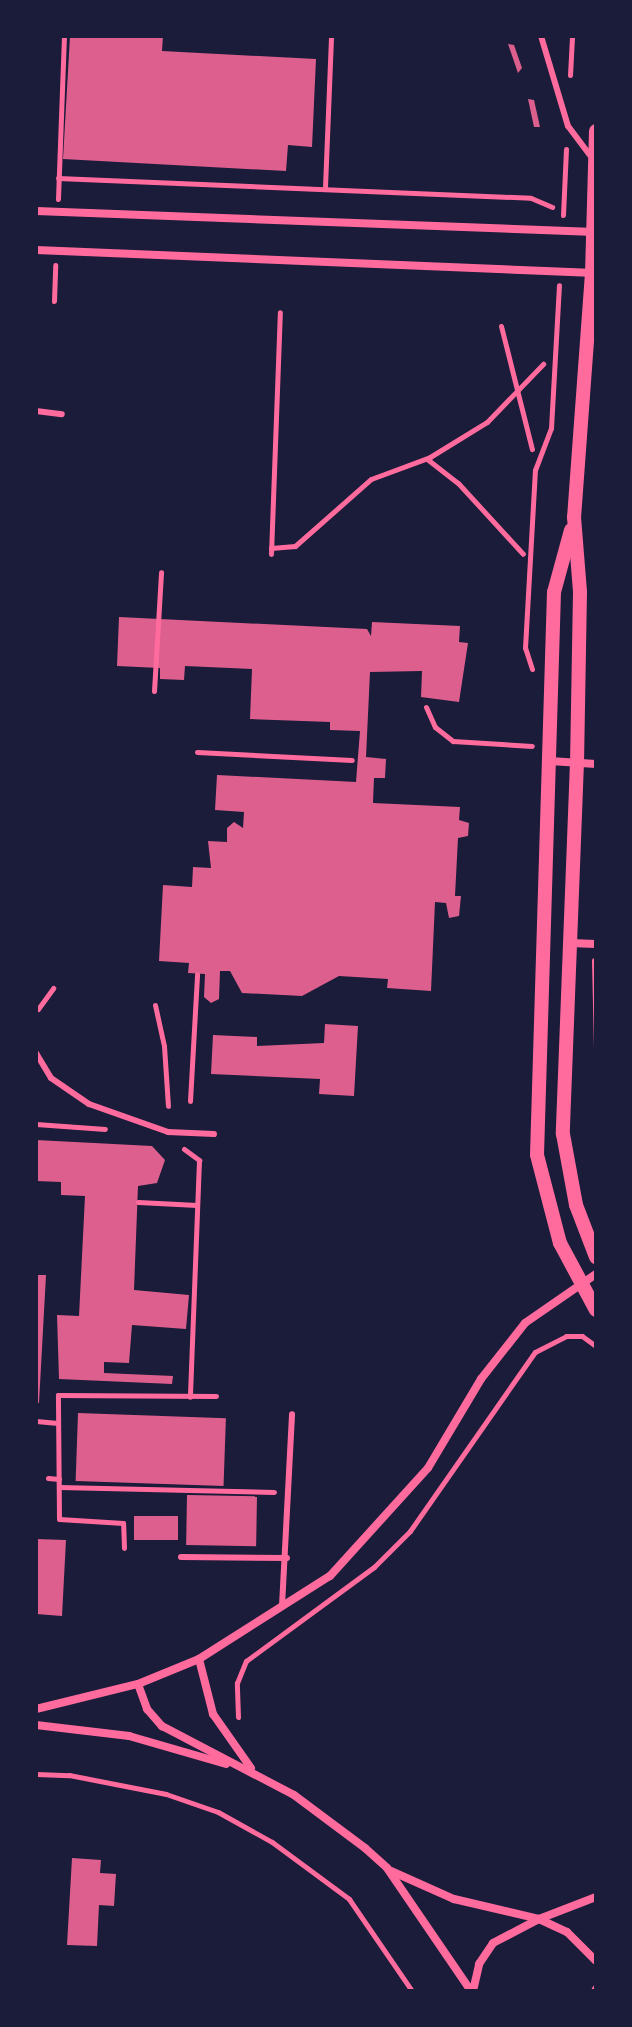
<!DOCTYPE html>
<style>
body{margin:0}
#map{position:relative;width:632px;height:2027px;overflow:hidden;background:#1b1b3a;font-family:"Public Sans",sans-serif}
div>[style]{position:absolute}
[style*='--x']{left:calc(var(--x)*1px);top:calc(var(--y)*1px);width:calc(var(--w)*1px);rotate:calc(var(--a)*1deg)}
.building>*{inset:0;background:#dd5f8e;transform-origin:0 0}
.path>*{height:5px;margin:-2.5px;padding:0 2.5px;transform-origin:2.5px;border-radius:2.5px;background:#ff6b9d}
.service>*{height:6px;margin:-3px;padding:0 3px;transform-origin:3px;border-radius:3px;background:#ff6b9d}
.minor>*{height:8px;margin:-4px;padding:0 4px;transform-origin:4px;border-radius:4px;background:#ff6b9d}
.tertiary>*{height:14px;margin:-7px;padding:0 7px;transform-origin:7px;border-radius:7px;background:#ff6b9d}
span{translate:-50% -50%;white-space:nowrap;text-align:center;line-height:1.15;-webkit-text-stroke:8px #1b1b3a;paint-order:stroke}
.frame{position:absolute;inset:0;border:38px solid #1b1b3a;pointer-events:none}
</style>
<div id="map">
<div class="building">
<div style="clip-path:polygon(70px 36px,163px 36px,162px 51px,316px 59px,312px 147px,288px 145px,286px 171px,63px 159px)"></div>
<div style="clip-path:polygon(508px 44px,514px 45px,522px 68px,518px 73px)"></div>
<div style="clip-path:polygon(528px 99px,534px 100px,540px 127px,534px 127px)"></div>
<div style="clip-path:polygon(119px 617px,367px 629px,371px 636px,372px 622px,460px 626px,459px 642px,468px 643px,459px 702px,421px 697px,422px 671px,370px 672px,366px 757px,386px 759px,385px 778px,374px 778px,373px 803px,460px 807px,459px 820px,469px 823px,468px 836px,458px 838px,455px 896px,461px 896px,459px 916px,449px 918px,446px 903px,435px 902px,431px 991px,387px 988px,388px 979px,339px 976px,302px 996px,242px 993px,230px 971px,220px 971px,219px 999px,211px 1003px,204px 997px,205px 974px,188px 973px,189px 963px,159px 961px,163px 885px,192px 887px,193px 867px,211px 868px,208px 841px,227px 842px,227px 828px,234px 822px,243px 828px,244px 812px,215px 810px,217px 775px,356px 782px,360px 731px,330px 730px,330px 722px,250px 719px,252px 669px,185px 666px,184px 680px,160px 679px,160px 668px,117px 666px)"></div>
<div style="clip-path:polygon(325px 1024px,358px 1026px,354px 1096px,319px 1094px,320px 1079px,211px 1074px,213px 1035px,257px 1037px,257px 1046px,324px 1043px)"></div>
<div style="clip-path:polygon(36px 1140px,152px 1146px,165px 1160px,157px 1183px,138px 1186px,134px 1290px,189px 1295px,186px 1329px,132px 1325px,129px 1363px,104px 1362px,104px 1373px,173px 1376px,172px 1384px,59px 1379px,57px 1315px,79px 1316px,85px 1196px,61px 1195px,61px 1182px,36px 1181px)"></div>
<div style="clip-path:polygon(36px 1275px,46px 1275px,39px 1403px,36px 1403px)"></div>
<div style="left:78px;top:1413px;width:148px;height:68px;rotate:2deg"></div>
<div style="left:187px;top:1495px;width:70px;height:50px;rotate:1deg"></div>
<div style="left:134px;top:1516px;width:44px;height:24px"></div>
<div style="clip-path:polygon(36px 1539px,66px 1540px,62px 1616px,36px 1614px)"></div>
<div style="clip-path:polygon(72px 1858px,101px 1860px,100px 1873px,116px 1874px,114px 1906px,99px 1905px,97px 1946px,67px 1945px)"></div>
</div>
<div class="path">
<div style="--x:570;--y:75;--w:39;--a:-87"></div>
<div style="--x:58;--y:178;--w:473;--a:2.4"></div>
<div style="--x:531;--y:198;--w:23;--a:23"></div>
<div style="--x:325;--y:187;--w:151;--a:-87.7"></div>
<div style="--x:58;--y:199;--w:163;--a:-87.9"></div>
<div style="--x:563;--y:215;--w:66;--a:-87.4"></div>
<div style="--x:54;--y:301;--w:36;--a:-88"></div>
<div style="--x:501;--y:326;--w:127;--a:75.9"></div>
<div style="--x:427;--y:459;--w:39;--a:38"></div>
<div style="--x:458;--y:483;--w:96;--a:47.5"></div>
<div style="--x:271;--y:548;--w:24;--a:-5"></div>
<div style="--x:295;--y:546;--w:101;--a:-41.4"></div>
<div style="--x:371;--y:479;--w:63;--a:-20.4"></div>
<div style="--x:430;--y:457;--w:67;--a:-31.6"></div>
<div style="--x:487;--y:422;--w:81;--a:-46"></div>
<div style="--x:271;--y:554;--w:242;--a:-87.9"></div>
<div style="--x:532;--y:669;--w:22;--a:-108"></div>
<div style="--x:525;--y:648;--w:178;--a:-86.8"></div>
<div style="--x:535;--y:470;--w:45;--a:-69.1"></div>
<div style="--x:551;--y:428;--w:143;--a:-86.8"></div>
<div style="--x:154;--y:691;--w:119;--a:-86.6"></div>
<div style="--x:426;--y:707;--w:22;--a:66"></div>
<div style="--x:435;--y:727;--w:23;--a:38"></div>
<div style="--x:453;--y:741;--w:79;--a:3.6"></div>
<div style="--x:197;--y:752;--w:155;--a:3"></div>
<div style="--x:594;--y:960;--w:91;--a:88.7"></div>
<div style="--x:155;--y:1005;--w:42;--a:77.6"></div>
<div style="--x:164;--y:1046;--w:60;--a:86.2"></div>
<div style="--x:38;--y:1009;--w:26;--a:-54"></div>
<div style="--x:190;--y:1101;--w:127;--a:-86.8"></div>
<div style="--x:36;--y:1124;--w:69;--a:4.1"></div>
<div style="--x:184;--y:1149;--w:19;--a:36"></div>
<div style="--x:199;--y:1160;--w:237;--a:92.2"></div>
<div style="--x:138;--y:1202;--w:59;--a:2.9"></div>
<div style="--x:36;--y:1421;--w:22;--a:5"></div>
<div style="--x:48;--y:1478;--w:11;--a:5"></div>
<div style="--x:59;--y:1487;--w:215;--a:1.3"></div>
<div style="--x:124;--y:1548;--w:25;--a:-92"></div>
<div style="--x:123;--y:1523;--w:64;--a:-176.4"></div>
<div style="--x:59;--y:1519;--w:124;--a:-90.5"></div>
<div style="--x:58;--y:1395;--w:158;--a:0.4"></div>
<div style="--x:238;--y:1717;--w:34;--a:-92"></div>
<div style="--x:237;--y:1683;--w:24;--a:-68"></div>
<div style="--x:246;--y:1661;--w:159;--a:-36.3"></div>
<div style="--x:374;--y:1567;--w:51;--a:-45"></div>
<div style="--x:410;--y:1531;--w:218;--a:-55.1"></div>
<div style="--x:535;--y:1352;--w:35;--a:-27"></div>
<div style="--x:566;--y:1336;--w:16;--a:0"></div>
<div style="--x:582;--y:1336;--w:17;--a:36"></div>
<div style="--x:36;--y:1774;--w:33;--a:2"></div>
<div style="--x:69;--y:1775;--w:99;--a:11.1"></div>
<div style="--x:166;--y:1794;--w:55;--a:19.1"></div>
<div style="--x:218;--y:1812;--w:62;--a:29.1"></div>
<div style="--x:272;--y:1842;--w:96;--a:36.5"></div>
<div style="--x:349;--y:1899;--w:112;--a:55.6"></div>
</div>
<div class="service">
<div style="--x:541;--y:36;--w:94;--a:73.3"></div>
<div style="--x:568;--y:126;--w:40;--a:53"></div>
<div style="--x:36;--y:411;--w:26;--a:7"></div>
<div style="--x:36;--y:1053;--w:29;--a:59"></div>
<div style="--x:51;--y:1078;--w:46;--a:34.4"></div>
<div style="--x:89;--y:1104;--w:84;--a:19.5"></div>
<div style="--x:168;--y:1132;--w:46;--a:2.5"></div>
<div style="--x:181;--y:1557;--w:106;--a:0.5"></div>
<div style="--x:282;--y:1606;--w:192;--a:-87"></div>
</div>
<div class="minor">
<div style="--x:36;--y:211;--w:559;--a:2.15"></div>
<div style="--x:36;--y:250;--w:559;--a:2.36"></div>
<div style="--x:550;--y:761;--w:46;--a:3.7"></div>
<div style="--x:570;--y:943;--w:26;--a:2"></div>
<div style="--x:199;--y:1659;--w:57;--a:75.7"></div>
<div style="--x:213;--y:1714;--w:66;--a:54.9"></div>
<div style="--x:138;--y:1684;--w:27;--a:70"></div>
<div style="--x:147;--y:1709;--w:23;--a:49"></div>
<div style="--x:162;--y:1726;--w:149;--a:27.6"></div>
<div style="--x:294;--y:1795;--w:89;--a:36.7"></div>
<div style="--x:365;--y:1848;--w:30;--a:42"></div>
<div style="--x:387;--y:1868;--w:149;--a:55.7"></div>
<div style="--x:36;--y:1709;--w:105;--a:-13.8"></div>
<div style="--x:138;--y:1684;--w:66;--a:-22.3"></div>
<div style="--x:199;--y:1659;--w:155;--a:-32.4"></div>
<div style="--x:330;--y:1576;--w:146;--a:-47.8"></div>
<div style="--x:428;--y:1468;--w:104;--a:-59.2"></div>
<div style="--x:481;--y:1379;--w:71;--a:-51.8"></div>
<div style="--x:525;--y:1323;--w:86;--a:-34.6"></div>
<div style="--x:36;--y:1725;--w:94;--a:6.7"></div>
<div style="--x:129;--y:1736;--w:101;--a:16.1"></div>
<div style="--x:391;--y:1871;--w:69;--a:24"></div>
<div style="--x:454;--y:1899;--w:87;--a:13.2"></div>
<div style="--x:539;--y:1919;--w:61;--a:-21.1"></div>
<div style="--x:473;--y:1991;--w:28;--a:-77"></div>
<div style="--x:479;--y:1964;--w:25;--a:-56"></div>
<div style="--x:493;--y:1943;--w:52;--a:-27.6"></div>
<div style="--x:539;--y:1919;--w:31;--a:25"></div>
<div style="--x:567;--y:1932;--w:41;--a:45"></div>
<div style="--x:595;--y:1991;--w:2;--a:-63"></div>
</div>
<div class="tertiary">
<div style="--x:596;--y:131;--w:142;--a:91.6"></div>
<div style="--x:592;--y:273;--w:245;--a:94.2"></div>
<div style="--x:574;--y:517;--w:75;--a:85.4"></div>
<div style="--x:580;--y:592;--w:170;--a:91"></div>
<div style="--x:577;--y:762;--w:372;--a:92.2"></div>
<div style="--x:563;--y:1134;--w:72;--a:79.6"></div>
<div style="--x:576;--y:1205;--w:56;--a:69"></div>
<div style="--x:571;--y:530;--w:64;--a:105.3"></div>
<div style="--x:554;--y:592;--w:563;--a:91.73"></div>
<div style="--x:537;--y:1155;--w:91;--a:75.4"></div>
<div style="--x:560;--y:1243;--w:76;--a:61.8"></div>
</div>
<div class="frame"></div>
</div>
